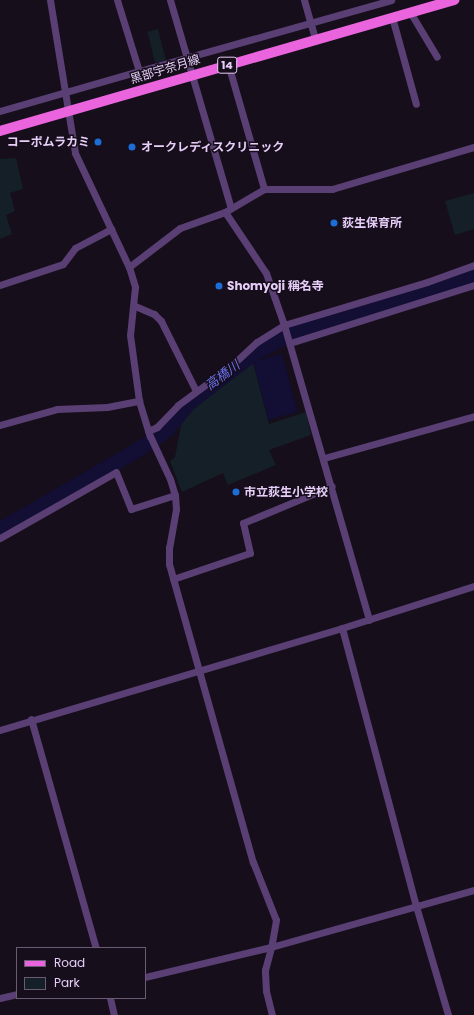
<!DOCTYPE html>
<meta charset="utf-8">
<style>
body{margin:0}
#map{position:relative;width:474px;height:1015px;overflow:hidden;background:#160e1b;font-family:Poppins,"Noto Sans JP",sans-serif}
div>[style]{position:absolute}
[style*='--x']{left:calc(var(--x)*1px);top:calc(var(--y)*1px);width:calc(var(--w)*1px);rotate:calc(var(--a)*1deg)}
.green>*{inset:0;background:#141f27;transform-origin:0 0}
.water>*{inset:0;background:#120e34;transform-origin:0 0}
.river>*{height:15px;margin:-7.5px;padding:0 7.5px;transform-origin:7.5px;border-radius:7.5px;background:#120e34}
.minor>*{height:7px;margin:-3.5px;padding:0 3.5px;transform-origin:3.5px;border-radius:3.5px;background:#5a3f74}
.primary>*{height:10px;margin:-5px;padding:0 5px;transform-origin:5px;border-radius:5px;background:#ea64de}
.dots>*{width:11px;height:11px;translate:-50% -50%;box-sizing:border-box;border:2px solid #160e1b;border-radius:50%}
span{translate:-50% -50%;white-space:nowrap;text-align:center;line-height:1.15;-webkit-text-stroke:3px #160e1b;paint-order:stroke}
.shield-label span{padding:1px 3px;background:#160e1b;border:1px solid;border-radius:3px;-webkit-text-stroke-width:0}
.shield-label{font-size:11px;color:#e7cef9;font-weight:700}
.street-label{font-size:12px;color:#e7cef9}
.poi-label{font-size:12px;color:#e7cef9;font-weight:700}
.right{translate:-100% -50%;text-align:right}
.left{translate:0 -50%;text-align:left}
.water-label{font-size:13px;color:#6a73eb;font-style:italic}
.legend{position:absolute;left:16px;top:947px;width:130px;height:52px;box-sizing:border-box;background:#160e1b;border:1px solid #6a5b74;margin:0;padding:5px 7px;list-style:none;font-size:12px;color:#e7cef9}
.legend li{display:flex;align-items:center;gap:8px;height:20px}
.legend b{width:20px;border:1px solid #6a5b74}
</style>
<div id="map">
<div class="green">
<div style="left:158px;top:29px;width:32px;height:11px;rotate:76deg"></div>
<div style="clip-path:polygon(16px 158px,23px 189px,10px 193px,15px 211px,6px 215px,12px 234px,0 239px,0 159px)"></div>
<div style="clip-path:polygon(474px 193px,474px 229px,455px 235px,445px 201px)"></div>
<div style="clip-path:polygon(253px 362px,269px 424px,306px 412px,311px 435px,269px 450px,276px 465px,228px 485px,223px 473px,182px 492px,170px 461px,175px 457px,181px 425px,189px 412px)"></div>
</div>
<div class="water">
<div style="left:282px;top:354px;width:60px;height:30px;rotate:75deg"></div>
</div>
<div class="river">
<div style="--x:0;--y:529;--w:162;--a:-30.1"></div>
<div style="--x:140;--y:448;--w:33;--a:-35"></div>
<div style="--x:167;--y:429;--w:33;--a:-51"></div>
<div style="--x:188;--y:403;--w:79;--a:-37.3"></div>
<div style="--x:251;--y:355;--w:54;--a:-29"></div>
<div style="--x:298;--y:329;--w:184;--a:-17.1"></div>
</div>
<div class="minor">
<div style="--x:50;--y:0;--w:155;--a:80.7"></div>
<div style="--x:75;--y:153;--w:126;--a:64.7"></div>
<div style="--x:129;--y:267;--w:21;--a:73"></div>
<div style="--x:135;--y:287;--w:48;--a:95.9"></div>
<div style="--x:130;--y:335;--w:67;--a:82.2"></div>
<div style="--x:139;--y:401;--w:37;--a:73"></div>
<div style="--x:150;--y:436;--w:47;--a:65.1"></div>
<div style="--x:170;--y:479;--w:17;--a:73"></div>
<div style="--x:175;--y:495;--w:14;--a:86"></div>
<div style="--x:176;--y:509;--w:39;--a:100"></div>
<div style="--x:169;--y:547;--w:17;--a:90"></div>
<div style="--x:169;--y:564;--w:310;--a:74.3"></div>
<div style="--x:253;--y:862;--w:62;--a:68.4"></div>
<div style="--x:276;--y:920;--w:27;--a:100"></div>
<div style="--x:271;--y:947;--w:130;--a:166.6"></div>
<div style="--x:117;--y:0;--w:74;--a:72.8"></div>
<div style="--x:139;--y:71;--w:262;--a:-15.7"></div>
<div style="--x:170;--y:0;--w:217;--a:73.7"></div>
<div style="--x:304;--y:0;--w:40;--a:74"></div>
<div style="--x:410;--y:12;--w:52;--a:59"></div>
<div style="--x:392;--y:17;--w:90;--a:74.6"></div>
<div style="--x:228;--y:64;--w:130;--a:73.9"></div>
<div style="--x:0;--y:111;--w:145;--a:-16.1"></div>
<div style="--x:225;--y:212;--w:73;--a:56.1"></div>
<div style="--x:266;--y:273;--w:55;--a:70.9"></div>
<div style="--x:284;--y:325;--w:307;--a:73.9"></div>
<div style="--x:129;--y:267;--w:64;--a:-37.4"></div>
<div style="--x:180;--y:228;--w:48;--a:-19.6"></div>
<div style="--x:225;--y:212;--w:45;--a:-30.5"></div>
<div style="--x:264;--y:189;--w:68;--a:0"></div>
<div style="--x:332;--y:189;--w:148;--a:-16.5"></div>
<div style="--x:0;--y:285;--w:66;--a:-18.4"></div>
<div style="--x:63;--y:264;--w:20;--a:-53"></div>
<div style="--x:75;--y:248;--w:41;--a:-27.8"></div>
<div style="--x:135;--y:306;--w:21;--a:23"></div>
<div style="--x:154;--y:314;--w:10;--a:45"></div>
<div style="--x:161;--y:321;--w:78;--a:63.4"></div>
<div style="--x:290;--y:343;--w:193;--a:-17.5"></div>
<div style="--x:0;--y:425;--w:59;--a:-15.7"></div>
<div style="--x:57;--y:409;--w:50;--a:-2.3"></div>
<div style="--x:107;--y:407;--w:33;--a:-11"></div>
<div style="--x:148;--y:431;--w:10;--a:-24"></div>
<div style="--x:157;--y:427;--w:30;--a:-46"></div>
<div style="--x:178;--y:405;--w:66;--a:-36.3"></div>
<div style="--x:231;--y:366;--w:35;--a:-43"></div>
<div style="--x:257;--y:342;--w:32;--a:-32"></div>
<div style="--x:284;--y:325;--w:149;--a:-16.7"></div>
<div style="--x:427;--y:282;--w:50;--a:-19.9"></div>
<div style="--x:324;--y:458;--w:156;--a:-15.6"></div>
<div style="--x:0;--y:538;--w:133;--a:-29.6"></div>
<div style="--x:116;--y:472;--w:40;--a:68"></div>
<div style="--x:131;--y:509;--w:46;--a:-17.7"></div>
<div style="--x:173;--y:579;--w:81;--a:-18.7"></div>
<div style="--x:250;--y:553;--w:31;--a:-103"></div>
<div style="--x:243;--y:523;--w:96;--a:-22.6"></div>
<div style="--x:342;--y:628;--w:288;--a:75.1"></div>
<div style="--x:416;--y:906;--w:114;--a:73.6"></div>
<div style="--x:31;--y:719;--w:238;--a:74.2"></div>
<div style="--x:0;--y:730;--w:357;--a:-16.6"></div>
<div style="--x:342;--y:628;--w:139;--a:-17.7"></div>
<div style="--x:0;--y:998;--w:17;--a:-13"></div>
<div style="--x:110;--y:998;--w:17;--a:77"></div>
<div style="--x:272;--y:1015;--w:25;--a:-104"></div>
<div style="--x:266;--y:991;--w:21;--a:-93"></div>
<div style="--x:265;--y:970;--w:24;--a:-75"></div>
<div style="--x:271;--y:947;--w:211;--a:-15.7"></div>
</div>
<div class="primary">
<div style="--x:0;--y:131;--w:473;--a:-16.1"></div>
</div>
<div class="dots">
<div style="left:98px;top:142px;background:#1d6dd6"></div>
<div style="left:132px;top:147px;background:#1d6dd6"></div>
<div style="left:334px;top:223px;background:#1d6dd6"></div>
<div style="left:219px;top:286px;background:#1d6dd6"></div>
<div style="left:236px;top:492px;background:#1d6dd6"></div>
</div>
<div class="shield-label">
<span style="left:227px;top:65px">14</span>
</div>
<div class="street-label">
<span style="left:165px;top:69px;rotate:-17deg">黒部宇奈月線</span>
</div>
<div class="poi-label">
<span class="right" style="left:90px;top:142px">コーポムラカミ</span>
<span class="left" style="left:141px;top:147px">オークレディスクリニック</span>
<span class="left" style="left:342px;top:223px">荻生保育所</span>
<span class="left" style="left:227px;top:286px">Shomyoji 稱名寺</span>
<span class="left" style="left:244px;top:492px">市立荻生小学校</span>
</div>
<div class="water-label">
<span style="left:223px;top:376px;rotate:-37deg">高橋川</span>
</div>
<ul class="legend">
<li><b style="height:5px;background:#ea64de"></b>Road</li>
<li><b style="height:11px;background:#141f27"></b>Park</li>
</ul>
</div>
